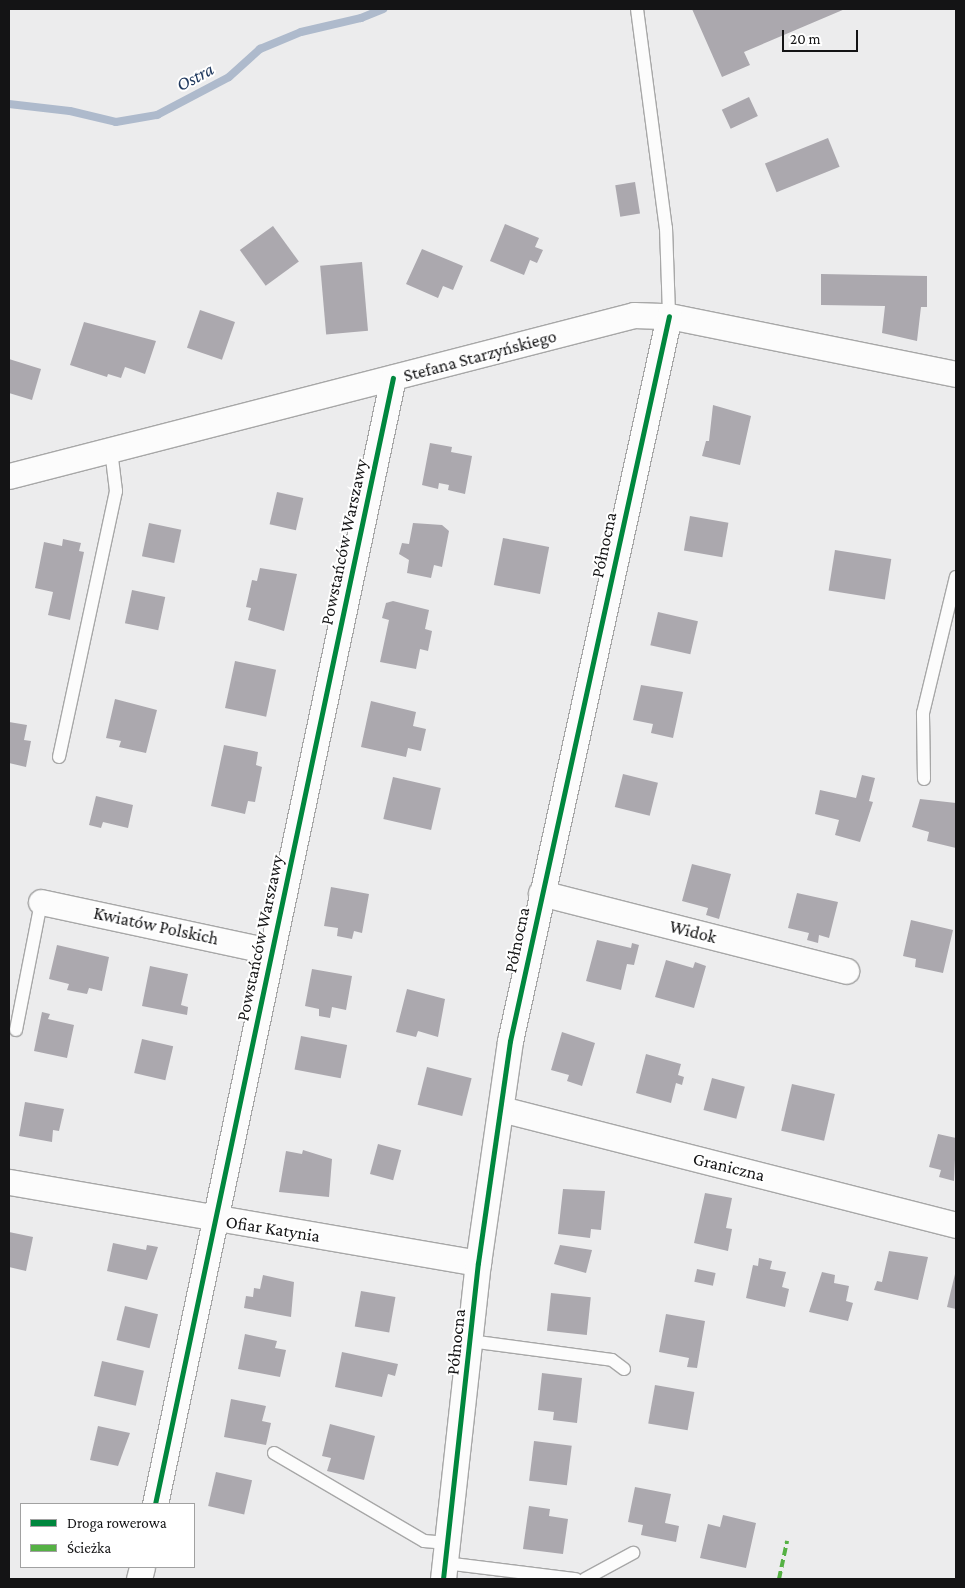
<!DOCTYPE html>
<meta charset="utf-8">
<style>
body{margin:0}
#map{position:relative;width:965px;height:1588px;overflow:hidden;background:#ececed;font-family:"Crimson Pro",serif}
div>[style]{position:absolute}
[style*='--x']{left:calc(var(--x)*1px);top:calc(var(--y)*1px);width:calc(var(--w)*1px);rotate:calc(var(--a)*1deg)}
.stream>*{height:8px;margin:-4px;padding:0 4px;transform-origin:4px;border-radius:4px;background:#aebacc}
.building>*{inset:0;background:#aba8ae;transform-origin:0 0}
.roads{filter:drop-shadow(1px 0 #a7a7a7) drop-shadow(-1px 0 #a7a7a7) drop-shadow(0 1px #a7a7a7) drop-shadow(0 -1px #a7a7a7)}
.service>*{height:12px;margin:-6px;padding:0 6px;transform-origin:6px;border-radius:6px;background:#fcfcfc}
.minor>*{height:25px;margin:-12.5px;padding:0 12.5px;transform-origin:12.5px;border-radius:12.5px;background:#fcfcfc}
.quiet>*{height:4px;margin-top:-2px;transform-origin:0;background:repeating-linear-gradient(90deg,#55b144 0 8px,transparent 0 12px)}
.cycleway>*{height:5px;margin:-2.5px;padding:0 2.5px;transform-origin:2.5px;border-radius:2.5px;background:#00873e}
span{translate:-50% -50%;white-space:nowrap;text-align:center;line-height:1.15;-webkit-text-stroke:4px #fff;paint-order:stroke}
.street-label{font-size:18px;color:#141415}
.water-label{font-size:19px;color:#20395e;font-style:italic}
.frame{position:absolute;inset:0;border:10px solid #141415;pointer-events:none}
.legend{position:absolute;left:20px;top:1503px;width:175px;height:65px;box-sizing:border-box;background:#fff;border:1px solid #a1a1a1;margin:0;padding:6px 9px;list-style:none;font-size:15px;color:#141415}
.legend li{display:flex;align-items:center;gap:10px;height:25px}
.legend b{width:25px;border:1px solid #a1a1a1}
.scale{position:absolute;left:782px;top:30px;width:76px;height:22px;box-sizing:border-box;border:2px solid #141415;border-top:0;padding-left:6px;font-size:15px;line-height:18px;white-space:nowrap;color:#141415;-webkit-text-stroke:4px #fff;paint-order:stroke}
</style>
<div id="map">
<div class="stream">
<div style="--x:9;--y:104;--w:61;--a:6.5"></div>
<div style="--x:70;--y:111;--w:47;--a:13.4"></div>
<div style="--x:116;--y:122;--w:42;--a:-9.7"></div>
<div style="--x:157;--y:115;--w:81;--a:-27.8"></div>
<div style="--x:229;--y:77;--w:42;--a:-42.1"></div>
<div style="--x:260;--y:49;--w:44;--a:-22.5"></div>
<div style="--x:301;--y:32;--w:62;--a:-13.1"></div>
<div style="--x:361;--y:18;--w:24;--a:-22"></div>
</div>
<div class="building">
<div style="clip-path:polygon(692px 9px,845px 9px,744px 52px,750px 65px,722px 77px)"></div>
<div style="left:749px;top:97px;width:21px;height:30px;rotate:65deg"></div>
<div style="left:828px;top:138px;width:31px;height:68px;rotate:68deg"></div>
<div style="left:635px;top:182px;width:32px;height:20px;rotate:81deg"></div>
<div style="clip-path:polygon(505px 224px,539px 238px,535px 247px,543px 250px,537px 263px,530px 260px,524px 275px,490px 261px)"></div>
<div style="left:273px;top:226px;width:44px;height:41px;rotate:54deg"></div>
<div style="clip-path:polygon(422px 249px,463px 266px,453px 290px,443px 286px,438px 298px,406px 284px)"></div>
<div style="left:362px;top:262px;width:69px;height:42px;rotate:85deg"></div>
<div style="clip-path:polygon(821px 274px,927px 276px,927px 307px,921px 307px,917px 341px,882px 333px,885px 306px,821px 305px)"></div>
<div style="left:200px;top:310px;width:37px;height:40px;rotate:19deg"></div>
<div style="clip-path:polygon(84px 322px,156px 341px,145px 374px,125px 367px,121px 378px,108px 374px,107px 377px,70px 365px)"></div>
<div style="clip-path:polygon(9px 359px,41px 369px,32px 400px,9px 393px)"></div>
<div style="clip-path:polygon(713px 405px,751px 416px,740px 465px,702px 456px,706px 441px,709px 441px)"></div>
<div style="clip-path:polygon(430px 443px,452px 447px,451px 452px,472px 456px,465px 494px,448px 490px,449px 485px,439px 483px,438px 489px,422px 485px)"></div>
<div style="left:277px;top:492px;width:27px;height:33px;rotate:13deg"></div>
<div style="left:690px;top:516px;width:39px;height:35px;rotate:10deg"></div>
<div style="left:149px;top:523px;width:33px;height:34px;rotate:12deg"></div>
<div style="clip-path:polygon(413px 523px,442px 525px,449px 531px,442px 567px,434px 565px,431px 578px,407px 573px,409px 560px,399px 554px,402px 543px,409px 544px)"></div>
<div style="left:503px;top:538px;width:47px;height:48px;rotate:11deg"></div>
<div style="clip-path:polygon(63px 539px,81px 543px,79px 551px,84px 552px,70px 620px,48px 615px,53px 592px,35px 588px,44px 542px,62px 546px)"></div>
<div style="left:835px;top:550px;width:57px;height:41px;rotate:9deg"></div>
<div style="clip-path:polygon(260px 568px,297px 574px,284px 631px,248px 620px,251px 608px,246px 607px,252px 580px,257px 581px)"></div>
<div style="left:132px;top:590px;width:34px;height:34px;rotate:12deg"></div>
<div style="clip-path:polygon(393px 601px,429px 610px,425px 629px,432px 631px,428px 651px,420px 649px,416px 669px,380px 662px,389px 620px,382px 618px,386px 603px)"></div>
<div style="left:658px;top:612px;width:41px;height:34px;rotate:13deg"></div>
<div style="left:235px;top:661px;width:42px;height:48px;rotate:12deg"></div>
<div style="clip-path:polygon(641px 685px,683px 692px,673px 738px,651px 733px,653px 724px,633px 720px)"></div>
<div style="clip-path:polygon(115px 699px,157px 710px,146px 753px,119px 747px,121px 741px,106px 738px)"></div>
<div style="clip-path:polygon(371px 701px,416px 712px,413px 726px,426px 729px,421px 751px,408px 748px,406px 757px,361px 747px)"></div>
<div style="clip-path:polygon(9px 722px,27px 725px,24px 740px,31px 741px,26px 767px,9px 763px)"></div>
<div style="clip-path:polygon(224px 745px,258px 752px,256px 765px,262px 767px,255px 802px,248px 801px,245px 814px,211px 806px)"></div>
<div style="left:623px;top:774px;width:36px;height:34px;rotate:14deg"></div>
<div style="clip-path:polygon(862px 775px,875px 778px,869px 801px,873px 802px,860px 842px,835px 835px,839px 820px,815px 814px,820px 790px,856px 798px)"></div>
<div style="left:393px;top:777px;width:49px;height:43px;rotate:13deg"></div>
<div style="clip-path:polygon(96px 796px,133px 805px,128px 828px,103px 822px,101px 828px,89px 825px)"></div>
<div style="clip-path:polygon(920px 799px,956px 803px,956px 848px,927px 841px,929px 832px,912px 827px)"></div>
<div style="clip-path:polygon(692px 864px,731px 874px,719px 919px,706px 915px,708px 908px,682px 901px)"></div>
<div style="clip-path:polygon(331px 887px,369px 894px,362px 933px,354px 931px,352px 939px,337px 936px,338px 928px,324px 926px)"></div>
<div style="clip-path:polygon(797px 893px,838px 902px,829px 938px,819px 935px,818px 943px,807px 940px,809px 933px,788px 928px)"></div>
<div style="clip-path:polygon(911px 920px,953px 930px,943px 973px,915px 967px,916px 959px,903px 956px)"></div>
<div style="clip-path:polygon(597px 940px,631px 948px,632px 943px,639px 945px,634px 965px,627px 964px,621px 990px,586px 981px)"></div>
<div style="clip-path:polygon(57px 945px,109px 957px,102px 991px,89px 988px,87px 994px,67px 990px,69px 984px,49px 979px)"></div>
<div style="clip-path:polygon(666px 960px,693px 968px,695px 962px,706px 966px,694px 1008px,655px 997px)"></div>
<div style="clip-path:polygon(150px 966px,188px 974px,181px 1005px,188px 1007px,187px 1015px,142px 1006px)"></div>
<div style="clip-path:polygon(312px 969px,352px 976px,346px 1010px,332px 1007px,330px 1018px,319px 1016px,319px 1009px,305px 1006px)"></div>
<div style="clip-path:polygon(407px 989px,445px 999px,438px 1037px,418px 1031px,416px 1037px,396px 1032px)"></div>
<div style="clip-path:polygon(42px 1012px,50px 1014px,48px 1019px,74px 1025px,67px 1058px,34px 1051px)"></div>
<div style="clip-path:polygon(562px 1032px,595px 1043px,582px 1086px,567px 1081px,569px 1075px,551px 1070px)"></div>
<div style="left:301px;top:1036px;width:47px;height:34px;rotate:11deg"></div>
<div style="left:142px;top:1039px;width:32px;height:35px;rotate:13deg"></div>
<div style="clip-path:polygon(646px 1054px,681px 1064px,678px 1075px,684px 1077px,682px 1085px,676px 1083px,671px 1103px,636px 1093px)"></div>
<div style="left:427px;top:1067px;width:46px;height:39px;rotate:14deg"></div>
<div style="left:712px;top:1078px;width:34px;height:33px;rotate:15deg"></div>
<div style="left:792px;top:1084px;width:44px;height:48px;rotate:13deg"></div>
<div style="clip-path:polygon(25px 1102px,64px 1109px,59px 1131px,53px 1130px,52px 1142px,19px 1136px)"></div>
<div style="clip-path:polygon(938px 1134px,956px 1138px,954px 1181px,939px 1177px,941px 1170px,929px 1167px)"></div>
<div style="left:378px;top:1144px;width:24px;height:31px;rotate:15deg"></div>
<div style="clip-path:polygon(303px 1150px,332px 1159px,329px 1197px,279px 1192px,286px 1151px,302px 1154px)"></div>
<div style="clip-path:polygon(563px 1189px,605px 1191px,601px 1230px,591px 1229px,590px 1238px,558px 1234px)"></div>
<div style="clip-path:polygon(705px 1193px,732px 1198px,726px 1228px,732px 1229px,728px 1251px,694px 1243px)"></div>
<div style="clip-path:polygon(9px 1232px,33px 1237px,26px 1271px,9px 1267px)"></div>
<div style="clip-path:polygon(113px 1243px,146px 1250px,147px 1245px,158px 1247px,147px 1280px,107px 1271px)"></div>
<div style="clip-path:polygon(560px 1245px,592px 1250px,586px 1273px,554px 1264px)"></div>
<div style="clip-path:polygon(889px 1251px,928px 1257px,918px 1300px,874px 1290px,877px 1281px,882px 1282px)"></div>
<div style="clip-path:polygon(759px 1258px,772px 1261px,770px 1269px,786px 1272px,782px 1287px,789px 1289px,785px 1307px,746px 1298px,753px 1265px,758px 1266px)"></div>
<div style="left:697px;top:1269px;width:19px;height:13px;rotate:12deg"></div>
<div style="clip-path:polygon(956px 1270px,956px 1309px,947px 1307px)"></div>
<div style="clip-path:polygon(822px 1272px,835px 1275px,834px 1283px,849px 1286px,846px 1301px,853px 1303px,848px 1321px,809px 1312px)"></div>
<div style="clip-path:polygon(263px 1275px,294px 1282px,291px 1317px,244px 1308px,246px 1296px,253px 1297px,254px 1288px,260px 1289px)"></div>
<div style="left:361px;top:1291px;width:35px;height:36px;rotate:10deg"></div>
<div style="left:551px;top:1293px;width:40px;height:38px;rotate:6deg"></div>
<div style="left:125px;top:1306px;width:34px;height:35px;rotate:14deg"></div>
<div style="clip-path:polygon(666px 1314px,705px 1321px,697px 1368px,687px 1367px,689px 1358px,659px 1352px)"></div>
<div style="clip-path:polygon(245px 1334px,277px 1341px,275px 1348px,286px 1350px,280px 1377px,238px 1369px)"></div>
<div style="clip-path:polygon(342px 1352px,398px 1364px,395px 1376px,388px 1374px,382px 1397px,335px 1387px)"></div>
<div style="left:102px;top:1361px;width:43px;height:36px;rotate:13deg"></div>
<div style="clip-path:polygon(542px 1373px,582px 1378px,577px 1423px,553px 1420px,554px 1412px,538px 1410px)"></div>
<div style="left:655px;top:1385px;width:40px;height:39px;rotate:10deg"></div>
<div style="clip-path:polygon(231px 1399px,266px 1406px,262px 1421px,271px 1423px,266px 1445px,224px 1437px)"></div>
<div style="clip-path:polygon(330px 1424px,375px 1436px,364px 1480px,327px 1471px,331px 1458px,322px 1456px)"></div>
<div style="clip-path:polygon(98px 1426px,130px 1433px,118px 1466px,90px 1460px)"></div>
<div style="left:534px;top:1441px;width:38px;height:40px;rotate:7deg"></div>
<div style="left:216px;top:1472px;width:37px;height:35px;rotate:13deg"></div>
<div style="clip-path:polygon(635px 1487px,671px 1494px,665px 1523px,679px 1526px,676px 1542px,641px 1535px,643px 1525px,628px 1522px)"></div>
<div style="clip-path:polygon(529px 1506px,550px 1509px,549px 1516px,568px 1519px,563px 1554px,523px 1549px)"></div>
<div style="clip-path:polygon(723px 1515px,756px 1523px,746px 1568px,700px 1558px,708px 1524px,720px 1527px)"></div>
</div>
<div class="roads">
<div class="service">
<div style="--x:637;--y:9;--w:221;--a:82.5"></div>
<div style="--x:666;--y:228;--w:88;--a:88"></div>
<div style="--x:59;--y:757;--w:272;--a:-77.9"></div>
<div style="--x:116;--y:491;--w:41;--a:-97"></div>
<div style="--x:924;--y:779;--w:66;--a:-90.9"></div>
<div style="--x:923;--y:713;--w:140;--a:-76.4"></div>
<div style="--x:16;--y:1030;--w:130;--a:-78.9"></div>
<div style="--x:470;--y:1341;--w:143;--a:7.6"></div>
<div style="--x:612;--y:1360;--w:15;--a:37"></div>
<div style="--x:274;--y:1453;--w:174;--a:30.4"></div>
<div style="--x:424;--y:1541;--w:23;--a:5"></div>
<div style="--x:445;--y:1563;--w:132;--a:7"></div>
<div style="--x:585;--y:1579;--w:55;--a:-28.4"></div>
</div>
<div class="minor">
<div style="--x:9;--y:476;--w:645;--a:-14.45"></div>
<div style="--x:634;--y:315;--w:35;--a:2"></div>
<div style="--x:669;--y:316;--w:293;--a:11.4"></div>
<div style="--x:541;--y:893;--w:315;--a:14.3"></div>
<div style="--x:41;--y:902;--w:234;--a:12.1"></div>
<div style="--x:501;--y:1109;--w:470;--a:14.3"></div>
<div style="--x:9;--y:1182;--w:476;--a:9.8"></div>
<div style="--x:155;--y:1504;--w:1151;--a:-78.07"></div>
<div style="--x:139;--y:1579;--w:12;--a:-76"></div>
<div style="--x:443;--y:1579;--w:318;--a:-83.7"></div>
<div style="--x:478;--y:1263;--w:224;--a:-81.8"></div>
<div style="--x:510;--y:1041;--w:742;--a:-77.63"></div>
</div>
</div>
<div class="quiet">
<div style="--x:779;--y:1579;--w:39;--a:-78"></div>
</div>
<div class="cycleway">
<div style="--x:155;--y:1504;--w:1151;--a:-78.07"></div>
<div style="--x:443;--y:1579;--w:318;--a:-83.7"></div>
<div style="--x:478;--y:1263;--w:224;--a:-81.8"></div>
<div style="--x:510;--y:1041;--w:742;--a:-77.63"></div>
</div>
<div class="street-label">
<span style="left:480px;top:356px;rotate:-15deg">Stefana Starzyńskiego</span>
<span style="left:344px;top:542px;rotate:-78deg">Powstańców Warszawy</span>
<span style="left:604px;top:545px;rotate:-78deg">Północna</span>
<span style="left:156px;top:926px;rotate:12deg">Kwiatów Polskich</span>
<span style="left:693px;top:932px;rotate:14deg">Widok</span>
<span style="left:260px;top:938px;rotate:-78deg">Powstańców Warszawy</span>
<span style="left:517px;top:940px;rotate:-78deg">Północna</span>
<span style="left:729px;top:1167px;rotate:14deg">Graniczna</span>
<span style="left:273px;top:1229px;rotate:9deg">Ofiar Katynia</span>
<span style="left:456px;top:1342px;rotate:-84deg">Północna</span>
</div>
<div class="water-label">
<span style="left:195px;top:77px;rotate:-28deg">Ostra</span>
</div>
<div class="frame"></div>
<ul class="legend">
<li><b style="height:6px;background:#00873e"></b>Droga rowerowa</li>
<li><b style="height:6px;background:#55b144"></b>Ścieżka</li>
</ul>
<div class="scale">20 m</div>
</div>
